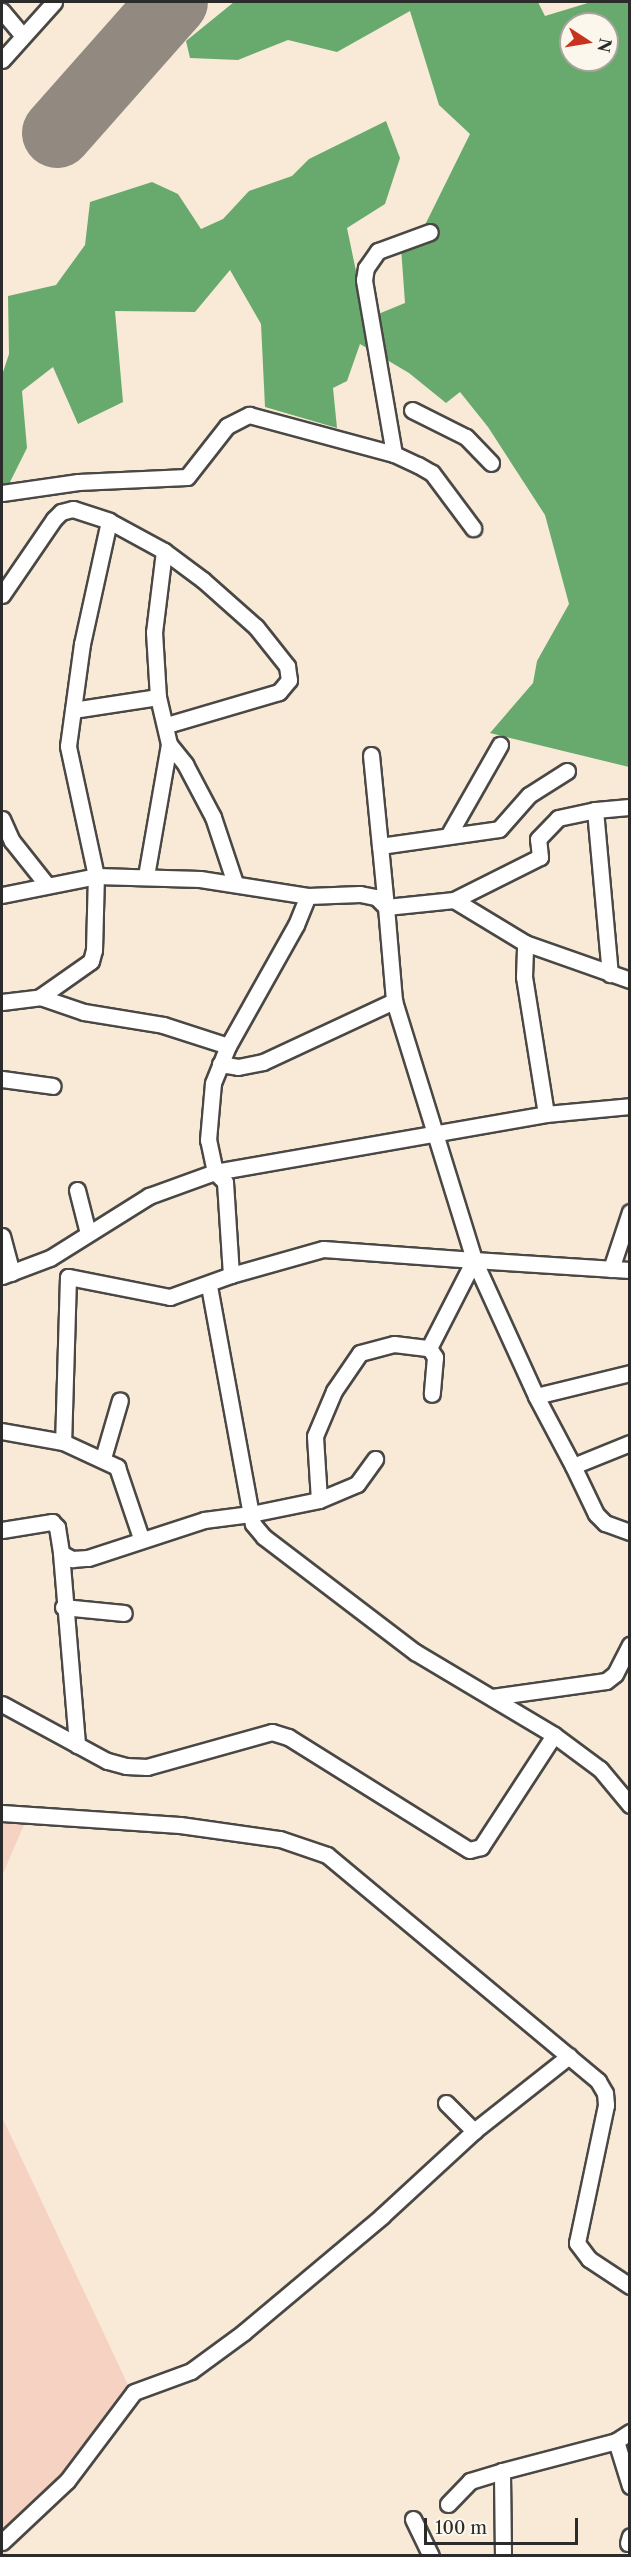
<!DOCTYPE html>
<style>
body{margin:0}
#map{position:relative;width:631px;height:2557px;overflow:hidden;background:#f8ead6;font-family:"Libre Caslon Text",serif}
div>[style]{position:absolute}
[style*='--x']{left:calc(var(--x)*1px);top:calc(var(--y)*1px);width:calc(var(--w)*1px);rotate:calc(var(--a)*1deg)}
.built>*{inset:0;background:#f6d2c3}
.forest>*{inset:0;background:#68aa6e}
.runway>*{height:70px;margin:-35px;padding:0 35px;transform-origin:35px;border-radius:35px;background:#928a80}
.roads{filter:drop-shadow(2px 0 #4a4845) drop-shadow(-2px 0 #4a4845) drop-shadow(0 2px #4a4845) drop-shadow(0 -2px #4a4845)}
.minor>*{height:15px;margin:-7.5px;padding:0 7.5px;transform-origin:7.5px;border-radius:7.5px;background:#fff}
span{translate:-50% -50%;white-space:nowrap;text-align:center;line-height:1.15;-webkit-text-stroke:6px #fbf7ec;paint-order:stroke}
.frame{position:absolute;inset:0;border:3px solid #2b2b2b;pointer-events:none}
.north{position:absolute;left:559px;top:12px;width:60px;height:60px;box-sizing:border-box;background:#fbf7ec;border:2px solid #a8a59f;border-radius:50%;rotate:102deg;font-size:16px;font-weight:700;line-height:24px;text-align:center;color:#2b2b2b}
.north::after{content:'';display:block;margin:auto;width:21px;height:27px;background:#c8321e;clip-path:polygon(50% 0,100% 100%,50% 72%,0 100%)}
.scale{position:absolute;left:424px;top:2518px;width:154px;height:27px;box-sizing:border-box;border:3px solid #2b2b2b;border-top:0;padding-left:8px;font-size:18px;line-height:21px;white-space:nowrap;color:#2b2b2b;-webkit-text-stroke:4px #fbf7ec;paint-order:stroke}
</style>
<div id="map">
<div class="built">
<div style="clip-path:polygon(2px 1818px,26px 1820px,2px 1876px)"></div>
<div style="clip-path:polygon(2px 2117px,129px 2387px,67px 2476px,2px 2534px,7px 2556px,2px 2555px)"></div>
</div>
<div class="forest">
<div style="clip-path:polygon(evenodd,234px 2px,538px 2px,545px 16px,591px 2px,629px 2px,629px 767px,490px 733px,533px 683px,537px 661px,569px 604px,545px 515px,488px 427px,460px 392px,446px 403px,409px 373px,360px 344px,347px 381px,333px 388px,337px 428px,265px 407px,261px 324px,230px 270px,195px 312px,115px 311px,123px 402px,78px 424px,53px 367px,22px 391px,27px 448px,9px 484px,2px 485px,2px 375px,9px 354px,8px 296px,56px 285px,85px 245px,90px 202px,152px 182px,178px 194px,201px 229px,223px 219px,249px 191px,292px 176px,309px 159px,386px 121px,400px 158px,385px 204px,347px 228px,366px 319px,405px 303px,400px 234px,423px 229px,470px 134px,439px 105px,410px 11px,337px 52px,288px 40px,238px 60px,190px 58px,186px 41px,234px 2px,571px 24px,607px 24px,607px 60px,571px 60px,571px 24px)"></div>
</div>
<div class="runway">
<div style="--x:57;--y:133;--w:175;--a:-48.5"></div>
</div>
<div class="roads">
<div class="minor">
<div style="--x:2;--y:11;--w:31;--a:50"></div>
<div style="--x:2;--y:60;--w:78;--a:-48.1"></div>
<div style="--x:412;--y:410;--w:60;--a:26.6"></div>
<div style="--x:466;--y:437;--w:36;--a:46"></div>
<div style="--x:394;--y:454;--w:177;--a:-99.8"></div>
<div style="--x:364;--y:280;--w:12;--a:-81"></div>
<div style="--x:366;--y:268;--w:21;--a:-55"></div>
<div style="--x:378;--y:251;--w:55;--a:-20.1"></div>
<div style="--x:2;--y:493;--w:77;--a:-8.2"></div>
<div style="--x:78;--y:482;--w:109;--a:-2.6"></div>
<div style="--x:187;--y:477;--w:65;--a:-51.9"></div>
<div style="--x:227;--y:426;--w:25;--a:-27"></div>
<div style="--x:249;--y:415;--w:150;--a:15.1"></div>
<div style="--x:394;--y:454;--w:26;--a:25"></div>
<div style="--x:418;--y:465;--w:16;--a:30"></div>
<div style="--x:432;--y:473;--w:69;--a:53.3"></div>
<div style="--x:164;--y:551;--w:82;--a:97"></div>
<div style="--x:154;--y:632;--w:65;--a:86.5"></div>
<div style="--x:158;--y:697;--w:48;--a:76.8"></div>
<div style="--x:169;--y:744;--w:26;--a:51"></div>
<div style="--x:185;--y:764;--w:60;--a:62.2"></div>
<div style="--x:213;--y:817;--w:70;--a:71.6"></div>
<div style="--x:2;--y:595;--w:92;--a:-55.6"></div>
<div style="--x:54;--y:519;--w:10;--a:-45"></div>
<div style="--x:61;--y:512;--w:12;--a:-14"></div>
<div style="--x:73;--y:509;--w:38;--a:18"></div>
<div style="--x:109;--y:521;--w:63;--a:28.6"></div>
<div style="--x:164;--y:551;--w:49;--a:36.6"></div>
<div style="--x:203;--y:580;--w:71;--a:41.6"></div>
<div style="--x:256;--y:627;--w:50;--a:51.5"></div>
<div style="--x:287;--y:666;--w:14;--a:82"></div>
<div style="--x:289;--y:680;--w:16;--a:130"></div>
<div style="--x:279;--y:692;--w:117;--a:163.6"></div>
<div style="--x:73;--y:710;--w:86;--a:-8.7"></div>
<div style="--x:371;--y:755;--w:91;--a:84.4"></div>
<div style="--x:595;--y:810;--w:35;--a:-5"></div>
<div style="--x:2;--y:819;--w:24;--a:66"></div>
<div style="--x:12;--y:841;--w:56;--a:51.5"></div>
<div style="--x:448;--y:836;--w:105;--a:-60.3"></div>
<div style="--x:146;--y:876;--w:134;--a:-80.1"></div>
<div style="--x:2;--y:895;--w:96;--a:-11.4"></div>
<div style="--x:96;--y:876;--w:104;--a:1.7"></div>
<div style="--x:200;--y:879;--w:109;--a:8.9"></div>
<div style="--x:308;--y:896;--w:52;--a:-2.2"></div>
<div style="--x:360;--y:894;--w:16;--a:11"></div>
<div style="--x:376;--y:897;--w:14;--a:45"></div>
<div style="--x:386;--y:907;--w:94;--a:85.1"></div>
<div style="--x:394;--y:1001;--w:271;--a:72.8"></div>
<div style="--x:474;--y:1260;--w:151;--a:-175.8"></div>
<div style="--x:323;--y:1249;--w:96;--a:164.2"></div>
<div style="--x:231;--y:1275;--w:65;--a:160.2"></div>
<div style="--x:170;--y:1297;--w:104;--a:-168.9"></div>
<div style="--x:68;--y:1277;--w:165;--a:91.7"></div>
<div style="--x:63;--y:1442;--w:62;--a:-169.8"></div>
<div style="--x:454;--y:900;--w:96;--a:-26.6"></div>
<div style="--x:540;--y:857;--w:18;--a:-96"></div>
<div style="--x:538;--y:839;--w:29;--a:-46"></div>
<div style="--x:558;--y:818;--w:38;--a:-12"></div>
<div style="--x:595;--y:810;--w:165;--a:84.8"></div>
<div style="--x:525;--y:943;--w:83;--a:-148.8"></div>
<div style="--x:454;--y:900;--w:68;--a:174.1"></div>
<div style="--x:386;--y:907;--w:61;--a:-95.6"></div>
<div style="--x:380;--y:846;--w:120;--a:-8.1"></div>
<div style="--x:499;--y:829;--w:45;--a:-48.6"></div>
<div style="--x:529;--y:795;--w:45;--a:-32.3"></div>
<div style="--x:40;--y:997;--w:46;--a:18.8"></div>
<div style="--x:84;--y:1012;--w:80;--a:9.3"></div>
<div style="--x:163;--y:1025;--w:68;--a:17.9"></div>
<div style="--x:2;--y:1002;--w:38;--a:-7"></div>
<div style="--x:40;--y:997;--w:62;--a:-35.2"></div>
<div style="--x:91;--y:961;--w:11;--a:-75"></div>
<div style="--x:94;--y:950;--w:74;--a:-88.5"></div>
<div style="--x:96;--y:876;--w:133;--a:-102.2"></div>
<div style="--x:68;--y:746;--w:103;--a:-82.2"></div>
<div style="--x:82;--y:644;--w:126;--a:-77.6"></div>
<div style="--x:220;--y:1064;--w:18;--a:9"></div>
<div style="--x:238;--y:1067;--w:25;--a:-11"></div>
<div style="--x:263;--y:1062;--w:145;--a:-25"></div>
<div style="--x:2;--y:1079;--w:51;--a:7.8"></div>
<div style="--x:546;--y:1114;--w:139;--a:-99.1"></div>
<div style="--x:524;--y:977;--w:34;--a:-88"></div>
<div style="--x:525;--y:943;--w:111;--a:19.4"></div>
<div style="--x:77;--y:1190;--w:44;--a:75.7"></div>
<div style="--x:2;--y:1236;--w:38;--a:75"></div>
<div style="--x:611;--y:1269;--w:60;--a:-71.6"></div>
<div style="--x:231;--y:1275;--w:93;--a:-93.7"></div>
<div style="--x:225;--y:1182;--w:14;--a:-135"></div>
<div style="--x:215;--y:1172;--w:33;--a:-102"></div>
<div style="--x:208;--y:1140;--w:57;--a:-85"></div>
<div style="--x:213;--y:1083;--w:40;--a:-68"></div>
<div style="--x:228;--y:1046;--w:139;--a:-60.7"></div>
<div style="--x:296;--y:925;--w:31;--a:-68"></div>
<div style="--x:2;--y:1276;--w:51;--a:-20.6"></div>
<div style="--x:50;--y:1258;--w:117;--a:-32.1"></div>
<div style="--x:149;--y:1196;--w:70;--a:-20"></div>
<div style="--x:215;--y:1172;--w:336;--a:-9.9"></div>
<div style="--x:546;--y:1114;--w:84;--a:-5.4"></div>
<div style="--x:209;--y:1286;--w:232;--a:79.6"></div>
<div style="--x:251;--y:1514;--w:69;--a:-11.6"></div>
<div style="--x:319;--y:1500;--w:64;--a:-93.6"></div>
<div style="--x:315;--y:1436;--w:49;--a:-67.1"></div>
<div style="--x:334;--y:1391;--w:46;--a:-55.6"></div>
<div style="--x:360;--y:1353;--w:35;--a:-15"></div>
<div style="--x:394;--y:1344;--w:35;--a:7"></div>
<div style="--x:429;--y:1348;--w:99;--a:-62.9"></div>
<div style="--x:429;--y:1348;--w:11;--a:56"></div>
<div style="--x:435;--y:1357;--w:37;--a:95"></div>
<div style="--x:536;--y:1396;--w:97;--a:-13.7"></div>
<div style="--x:63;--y:1442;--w:60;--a:24.8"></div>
<div style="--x:117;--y:1467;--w:75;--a:71.3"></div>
<div style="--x:630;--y:1443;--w:61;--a:158"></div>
<div style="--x:573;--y:1466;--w:53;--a:64.4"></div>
<div style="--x:596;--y:1514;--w:13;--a:45"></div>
<div style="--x:605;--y:1523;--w:27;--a:20"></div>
<div style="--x:103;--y:1458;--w:60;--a:-73.7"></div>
<div style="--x:573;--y:1466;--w:79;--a:-117.9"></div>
<div style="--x:536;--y:1396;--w:149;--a:-114.5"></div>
<div style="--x:474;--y:1260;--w:156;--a:3.7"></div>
<div style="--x:319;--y:1500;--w:41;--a:-22.8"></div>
<div style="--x:357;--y:1484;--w:31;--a:-54"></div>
<div style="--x:2;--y:1530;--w:51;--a:-9.1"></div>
<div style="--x:52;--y:1522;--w:7;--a:45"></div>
<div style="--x:57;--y:1527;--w:26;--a:81"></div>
<div style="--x:61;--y:1553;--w:13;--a:29"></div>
<div style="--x:72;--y:1559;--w:16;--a:-4"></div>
<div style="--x:88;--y:1558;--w:122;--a:-18.1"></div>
<div style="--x:204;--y:1520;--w:47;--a:-7.3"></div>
<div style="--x:251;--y:1514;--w:10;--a:79"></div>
<div style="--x:253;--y:1524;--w:17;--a:50"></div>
<div style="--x:264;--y:1537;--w:190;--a:37.3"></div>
<div style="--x:415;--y:1652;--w:162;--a:30.8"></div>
<div style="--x:554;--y:1735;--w:134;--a:123.1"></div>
<div style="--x:481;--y:1847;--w:12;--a:166"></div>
<div style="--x:469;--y:1850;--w:213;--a:-148"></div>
<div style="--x:288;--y:1737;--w:17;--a:-163"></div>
<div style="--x:272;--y:1732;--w:130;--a:164.4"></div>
<div style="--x:147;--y:1767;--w:21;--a:-177"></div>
<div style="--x:126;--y:1766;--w:20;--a:-165"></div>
<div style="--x:107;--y:1761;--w:119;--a:-151.5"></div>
<div style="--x:61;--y:1553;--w:193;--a:85.2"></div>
<div style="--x:63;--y:1607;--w:61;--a:5.6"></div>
<div style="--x:492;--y:1697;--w:115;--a:-8"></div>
<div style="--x:606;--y:1681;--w:11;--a:-38"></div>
<div style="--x:615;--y:1674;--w:33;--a:-63"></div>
<div style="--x:554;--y:1735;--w:57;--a:36.5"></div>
<div style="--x:600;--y:1769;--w:47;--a:50.2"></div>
<div style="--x:2;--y:1813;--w:178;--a:3.9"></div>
<div style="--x:180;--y:1825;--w:101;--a:8"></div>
<div style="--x:280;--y:1839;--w:50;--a:18.8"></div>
<div style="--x:327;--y:1855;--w:353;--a:39.8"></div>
<div style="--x:598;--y:2081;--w:14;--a:60"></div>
<div style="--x:605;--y:2093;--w:12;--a:85"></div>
<div style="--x:606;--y:2105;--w:141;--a:101.9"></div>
<div style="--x:577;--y:2243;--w:20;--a:53"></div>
<div style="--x:589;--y:2259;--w:49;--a:33.4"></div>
<div style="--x:446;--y:2103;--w:40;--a:45"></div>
<div style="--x:630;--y:2432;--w:17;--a:147"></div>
<div style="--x:616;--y:2441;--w:47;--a:72.7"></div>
<div style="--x:448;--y:2504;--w:32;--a:-46"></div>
<div style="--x:470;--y:2481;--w:34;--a:-17"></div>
<div style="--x:413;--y:2519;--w:41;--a:64.1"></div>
<div style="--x:2;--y:2542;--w:89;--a:-43.2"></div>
<div style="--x:67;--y:2481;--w:111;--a:-53"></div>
<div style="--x:134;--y:2392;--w:61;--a:-20.2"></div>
<div style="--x:191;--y:2371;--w:66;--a:-36.3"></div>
<div style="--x:244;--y:2332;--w:180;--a:-40"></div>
<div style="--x:382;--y:2216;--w:125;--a:-42.7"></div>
<div style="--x:474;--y:2131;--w:121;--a:-38.3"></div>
<div style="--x:628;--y:2543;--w:7;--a:-74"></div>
<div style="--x:503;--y:2556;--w:85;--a:-90.7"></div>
<div style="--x:502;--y:2471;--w:118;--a:-14.7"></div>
</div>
</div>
<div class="frame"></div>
<div class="north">N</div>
<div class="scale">100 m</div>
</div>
